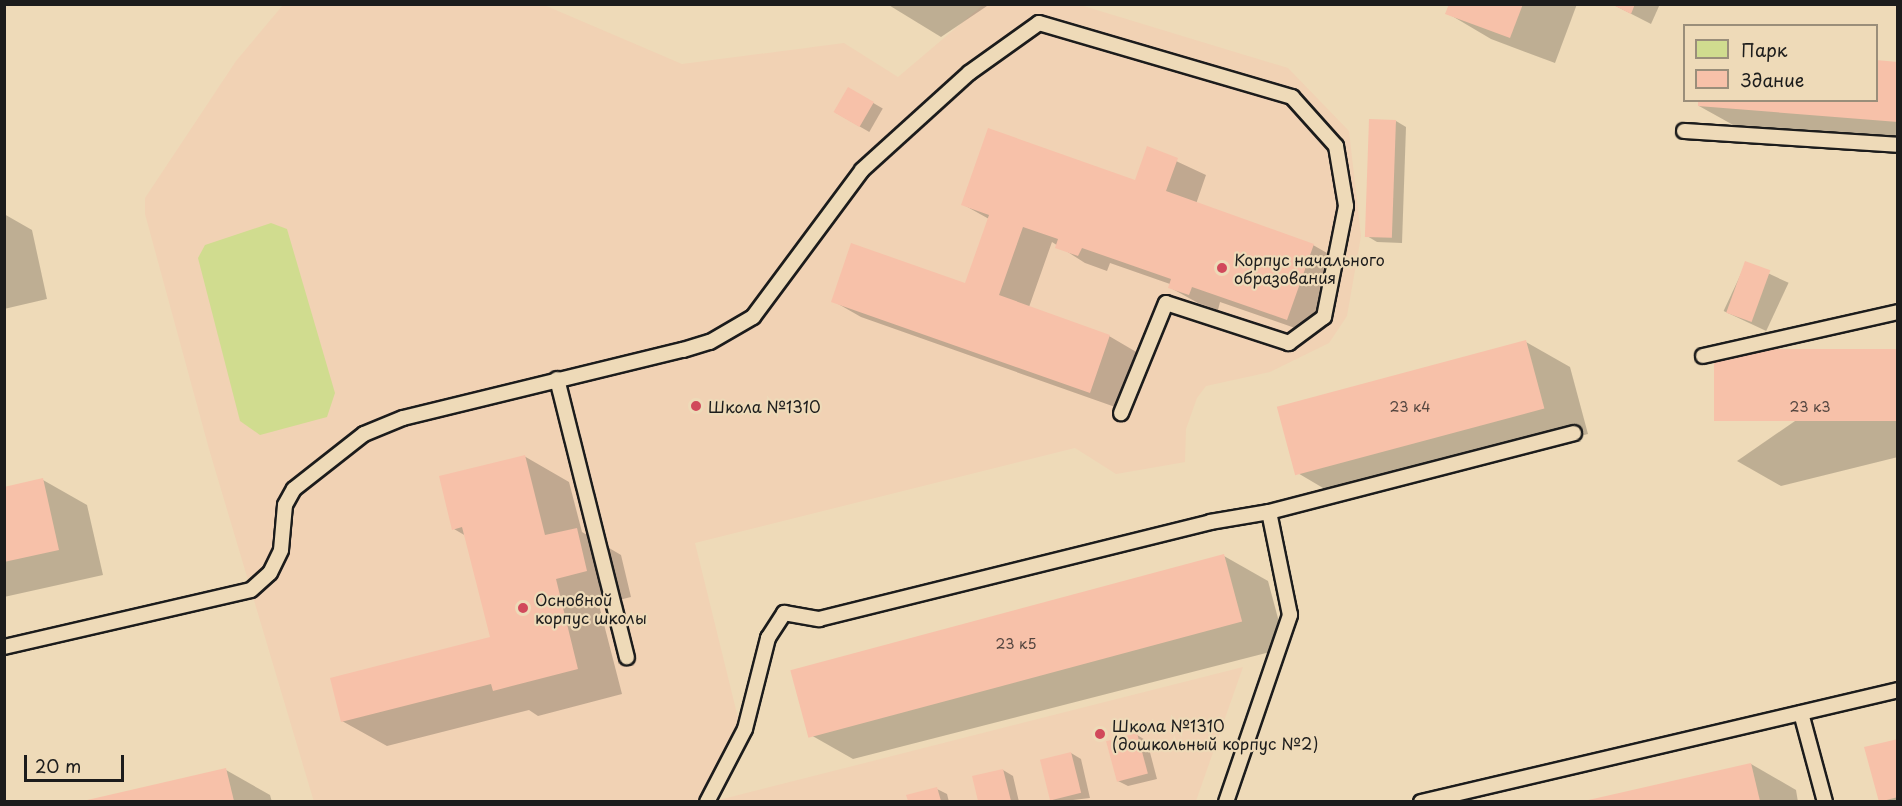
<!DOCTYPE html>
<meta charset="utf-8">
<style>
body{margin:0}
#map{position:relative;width:1902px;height:806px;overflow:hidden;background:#eedab8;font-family:"Playpen Sans",sans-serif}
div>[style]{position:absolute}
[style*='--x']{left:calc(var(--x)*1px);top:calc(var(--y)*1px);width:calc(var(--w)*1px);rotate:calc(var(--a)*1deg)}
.built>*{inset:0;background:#f1d2b4}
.green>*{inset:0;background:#d0dc8f}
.shadow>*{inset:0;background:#0003;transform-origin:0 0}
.building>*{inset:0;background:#f7c1a9;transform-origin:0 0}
.roads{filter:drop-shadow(2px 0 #1c1c1c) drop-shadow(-2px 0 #1c1c1c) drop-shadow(0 2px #1c1c1c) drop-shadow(0 -2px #1c1c1c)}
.lane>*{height:14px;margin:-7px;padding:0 7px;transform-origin:7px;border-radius:7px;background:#eedab8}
.dots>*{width:16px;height:16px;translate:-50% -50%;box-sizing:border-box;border:3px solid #eedab8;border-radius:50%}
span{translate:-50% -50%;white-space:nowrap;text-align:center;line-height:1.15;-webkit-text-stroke:4.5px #eedab8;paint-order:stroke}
.number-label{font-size:14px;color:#53453f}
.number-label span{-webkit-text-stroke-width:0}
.poi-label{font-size:16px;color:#1c1c1c}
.left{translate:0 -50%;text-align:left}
.frame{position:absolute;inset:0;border:6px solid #1c1c1c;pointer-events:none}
.legend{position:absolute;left:1683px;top:24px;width:195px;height:78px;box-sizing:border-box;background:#eedab8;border:2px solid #9a8e7a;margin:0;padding:8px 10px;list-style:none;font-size:18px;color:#1c1c1c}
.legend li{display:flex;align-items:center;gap:12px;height:30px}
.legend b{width:30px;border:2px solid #9a8e7a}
.scale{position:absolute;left:24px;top:755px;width:100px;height:27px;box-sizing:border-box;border:3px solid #1c1c1c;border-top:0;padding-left:8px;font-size:18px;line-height:21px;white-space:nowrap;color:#1c1c1c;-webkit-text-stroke:4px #eedab8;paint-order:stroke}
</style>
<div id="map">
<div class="built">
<div style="clip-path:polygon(1077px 4px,1288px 68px,1349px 131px,1361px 236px,1347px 316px,1329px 343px,1270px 372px,1206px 386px,1197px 398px,1186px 429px,1185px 462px,1116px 474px,1075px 448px,695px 543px,740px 726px,701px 801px,314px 802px,209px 449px,145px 214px,145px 198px,236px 61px,283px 5px,544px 5px,682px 64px,844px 43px,898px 77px,983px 5px)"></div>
<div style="clip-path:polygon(1243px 667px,1196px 801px,719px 802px,719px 800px)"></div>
</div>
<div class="green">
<div style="clip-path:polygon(271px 223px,287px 229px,335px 393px,327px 417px,260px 435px,240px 421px,198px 258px,205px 245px)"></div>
</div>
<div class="shadow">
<div style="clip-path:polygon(887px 4px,990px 4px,941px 37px)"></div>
<div style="clip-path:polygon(1450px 4px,1577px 4px,1555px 63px,1491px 39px,1447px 13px)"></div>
<div style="clip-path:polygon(1612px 4px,1660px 4px,1651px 24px)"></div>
<div style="clip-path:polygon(1898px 63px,1898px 143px,1744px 131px,1699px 106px,1876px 100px)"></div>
<div style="left:849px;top:89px;width:39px;height:27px;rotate:30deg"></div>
<div style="clip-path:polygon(1396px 121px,1406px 127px,1402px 243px,1377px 242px,1367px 236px)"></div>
<div style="clip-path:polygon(1148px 148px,1206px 175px,1196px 204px,1313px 245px,1341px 261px,1315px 335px,1220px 302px,1218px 310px,1198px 303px,1169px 287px,1170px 284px,1110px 263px,1107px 271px,1085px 263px,1052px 242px,1029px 307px,1109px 336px,1138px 353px,1118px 408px,861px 317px,833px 301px,966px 285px,989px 219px,962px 204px,1136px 182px)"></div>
<div style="clip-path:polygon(4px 214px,32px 230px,47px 299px,4px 309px)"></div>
<div style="left:1746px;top:263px;width:47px;height:53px;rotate:25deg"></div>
<div style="clip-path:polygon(1526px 342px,1570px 367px,1588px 434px,1340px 498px,1296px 472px)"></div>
<div style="clip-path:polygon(1898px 350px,1898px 457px,1781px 486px,1737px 461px)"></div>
<div style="clip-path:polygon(524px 456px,569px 482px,582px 532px,621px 555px,631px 597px,599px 605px,622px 694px,538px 716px,529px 710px,387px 746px,342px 721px,492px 638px,466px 536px,454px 529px)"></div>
<div style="clip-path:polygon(43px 480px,87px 505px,103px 575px,4px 597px,4px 488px)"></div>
<div style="clip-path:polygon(1224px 556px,1268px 581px,1286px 648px,853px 759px,809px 734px)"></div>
<div style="clip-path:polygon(1137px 735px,1147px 741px,1157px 779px,1128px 786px,1118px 781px)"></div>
<div style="clip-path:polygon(1898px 741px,1898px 802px,1881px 802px,1880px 801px)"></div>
<div style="clip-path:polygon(1071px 753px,1081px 759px,1090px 798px,1056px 802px,1052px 799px)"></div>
<div style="clip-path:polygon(1751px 764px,1796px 790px,1798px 802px,1587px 802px)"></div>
<div style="clip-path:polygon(226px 770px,270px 795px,272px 802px,85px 802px)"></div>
<div style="clip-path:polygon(1003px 770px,1013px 776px,1019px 802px,980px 802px,974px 777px)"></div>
<div style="clip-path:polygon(937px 789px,947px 794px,949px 802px,909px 802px,908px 796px)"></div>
</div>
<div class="building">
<div style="clip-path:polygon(1449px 4px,1523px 4px,1510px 38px,1445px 14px)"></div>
<div style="clip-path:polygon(1611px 4px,1635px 4px,1631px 14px)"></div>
<div style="clip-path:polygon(1876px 60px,1898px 62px,1898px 122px,1698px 106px,1698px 100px,1876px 100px)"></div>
<div style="left:848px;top:87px;width:30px;height:29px;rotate:30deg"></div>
<div style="left:1369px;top:119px;width:27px;height:118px;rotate:2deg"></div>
<div style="clip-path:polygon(988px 128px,1135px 180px,1147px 146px,1178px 158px,1166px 191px,1314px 244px,1287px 320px,1192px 287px,1189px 295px,1168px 288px,1171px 279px,1082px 248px,1078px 256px,1055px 248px,1058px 239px,1023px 227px,999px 295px,1110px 335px,1090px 393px,831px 302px,851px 243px,965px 283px,989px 215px,961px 205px)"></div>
<div style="left:1745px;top:261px;width:27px;height:55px;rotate:20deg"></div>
<div style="left:1526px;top:340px;width:71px;height:258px;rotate:75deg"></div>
<div style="left:1898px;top:349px;width:72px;height:184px;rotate:90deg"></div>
<div style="clip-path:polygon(525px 455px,545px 535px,577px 528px,587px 571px,556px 579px,578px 669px,493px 691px,491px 684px,341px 722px,330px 678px,490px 637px,462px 527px,452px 530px,439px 476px)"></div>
<div style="clip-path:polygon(43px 478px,59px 550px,4px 562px,4px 487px)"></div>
<div style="left:1224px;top:554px;width:70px;height:449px;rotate:75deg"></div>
<div style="left:1137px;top:733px;width:42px;height:32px;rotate:75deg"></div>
<div style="clip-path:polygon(1898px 739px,1898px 797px,1879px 802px,1864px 747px)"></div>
<div style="left:1071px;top:752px;width:42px;height:32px;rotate:76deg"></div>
<div style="clip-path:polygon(1751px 763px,1760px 801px,1584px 801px)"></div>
<div style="clip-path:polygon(226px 768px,234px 801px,83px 801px)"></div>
<div style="clip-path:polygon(1003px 769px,1011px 801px,978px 801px,972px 776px)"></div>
<div style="clip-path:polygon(937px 787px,941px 801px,908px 801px,906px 795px)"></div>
</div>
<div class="roads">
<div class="lane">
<div style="--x:1684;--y:131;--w:214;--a:3.7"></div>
<div style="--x:1703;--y:356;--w:200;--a:-12.7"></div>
<div style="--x:557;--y:379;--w:287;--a:75.9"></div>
<div style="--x:4;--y:647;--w:253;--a:-13"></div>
<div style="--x:251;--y:590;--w:25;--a:-42"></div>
<div style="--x:270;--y:573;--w:25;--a:-64"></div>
<div style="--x:281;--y:550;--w:45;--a:-84.9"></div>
<div style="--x:285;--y:505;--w:18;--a:-61"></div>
<div style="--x:294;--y:489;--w:89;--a:-38.2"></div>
<div style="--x:364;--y:434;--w:42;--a:-22.3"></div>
<div style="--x:403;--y:418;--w:288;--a:-13.7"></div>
<div style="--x:683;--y:350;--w:28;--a:-17"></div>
<div style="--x:710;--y:342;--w:50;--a:-30.2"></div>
<div style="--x:753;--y:317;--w:183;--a:-53.4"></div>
<div style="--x:862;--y:170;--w:144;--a:-42.2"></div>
<div style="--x:969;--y:73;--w:86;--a:-35.5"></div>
<div style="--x:1039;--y:23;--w:264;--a:16.3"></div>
<div style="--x:1292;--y:97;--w:66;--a:48.1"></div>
<div style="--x:1336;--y:146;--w:61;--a:80.5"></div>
<div style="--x:1346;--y:206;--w:113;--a:101.2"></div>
<div style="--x:1324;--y:317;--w:44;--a:143.4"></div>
<div style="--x:1289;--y:343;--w:129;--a:-162"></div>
<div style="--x:1166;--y:303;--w:119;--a:112.2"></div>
<div style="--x:1801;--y:713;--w:92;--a:74.9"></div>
<div style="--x:707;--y:802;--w:82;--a:-62.5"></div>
<div style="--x:745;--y:729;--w:94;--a:-75.8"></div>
<div style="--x:768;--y:638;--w:30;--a:-57"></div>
<div style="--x:784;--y:613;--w:36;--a:10"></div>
<div style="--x:819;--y:619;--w:403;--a:-13.9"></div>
<div style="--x:1210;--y:522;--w:60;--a:-9.6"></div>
<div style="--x:1269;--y:512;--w:315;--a:-14.5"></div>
<div style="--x:1226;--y:802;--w:198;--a:-71.1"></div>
<div style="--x:1290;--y:615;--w:105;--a:-101.5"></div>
<div style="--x:1421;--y:802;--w:490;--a:-13.2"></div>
</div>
</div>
<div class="dots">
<div style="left:1222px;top:268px;background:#d1495b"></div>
<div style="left:696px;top:406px;background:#d1495b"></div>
<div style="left:523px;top:608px;background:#d1495b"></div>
<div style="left:1100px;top:734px;background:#d1495b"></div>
</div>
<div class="number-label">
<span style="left:1410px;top:407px">23 к4</span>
<span style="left:1810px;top:407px">23 к3</span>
<span style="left:1016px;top:644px">23 к5</span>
</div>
<div class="poi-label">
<span class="left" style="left:1234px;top:268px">Корпус начального<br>образования</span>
<span class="left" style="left:708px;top:406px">Школа №1310</span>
<span class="left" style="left:535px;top:608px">Основной<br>корпус школы</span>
<span class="left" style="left:1112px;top:734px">Школа №1310<br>(дошкольный корпус №2)</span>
</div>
<div class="frame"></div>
<ul class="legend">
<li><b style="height:16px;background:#d0dc8f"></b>Парк</li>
<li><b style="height:16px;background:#f7c1a9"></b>Здание</li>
</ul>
<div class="scale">20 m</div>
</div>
